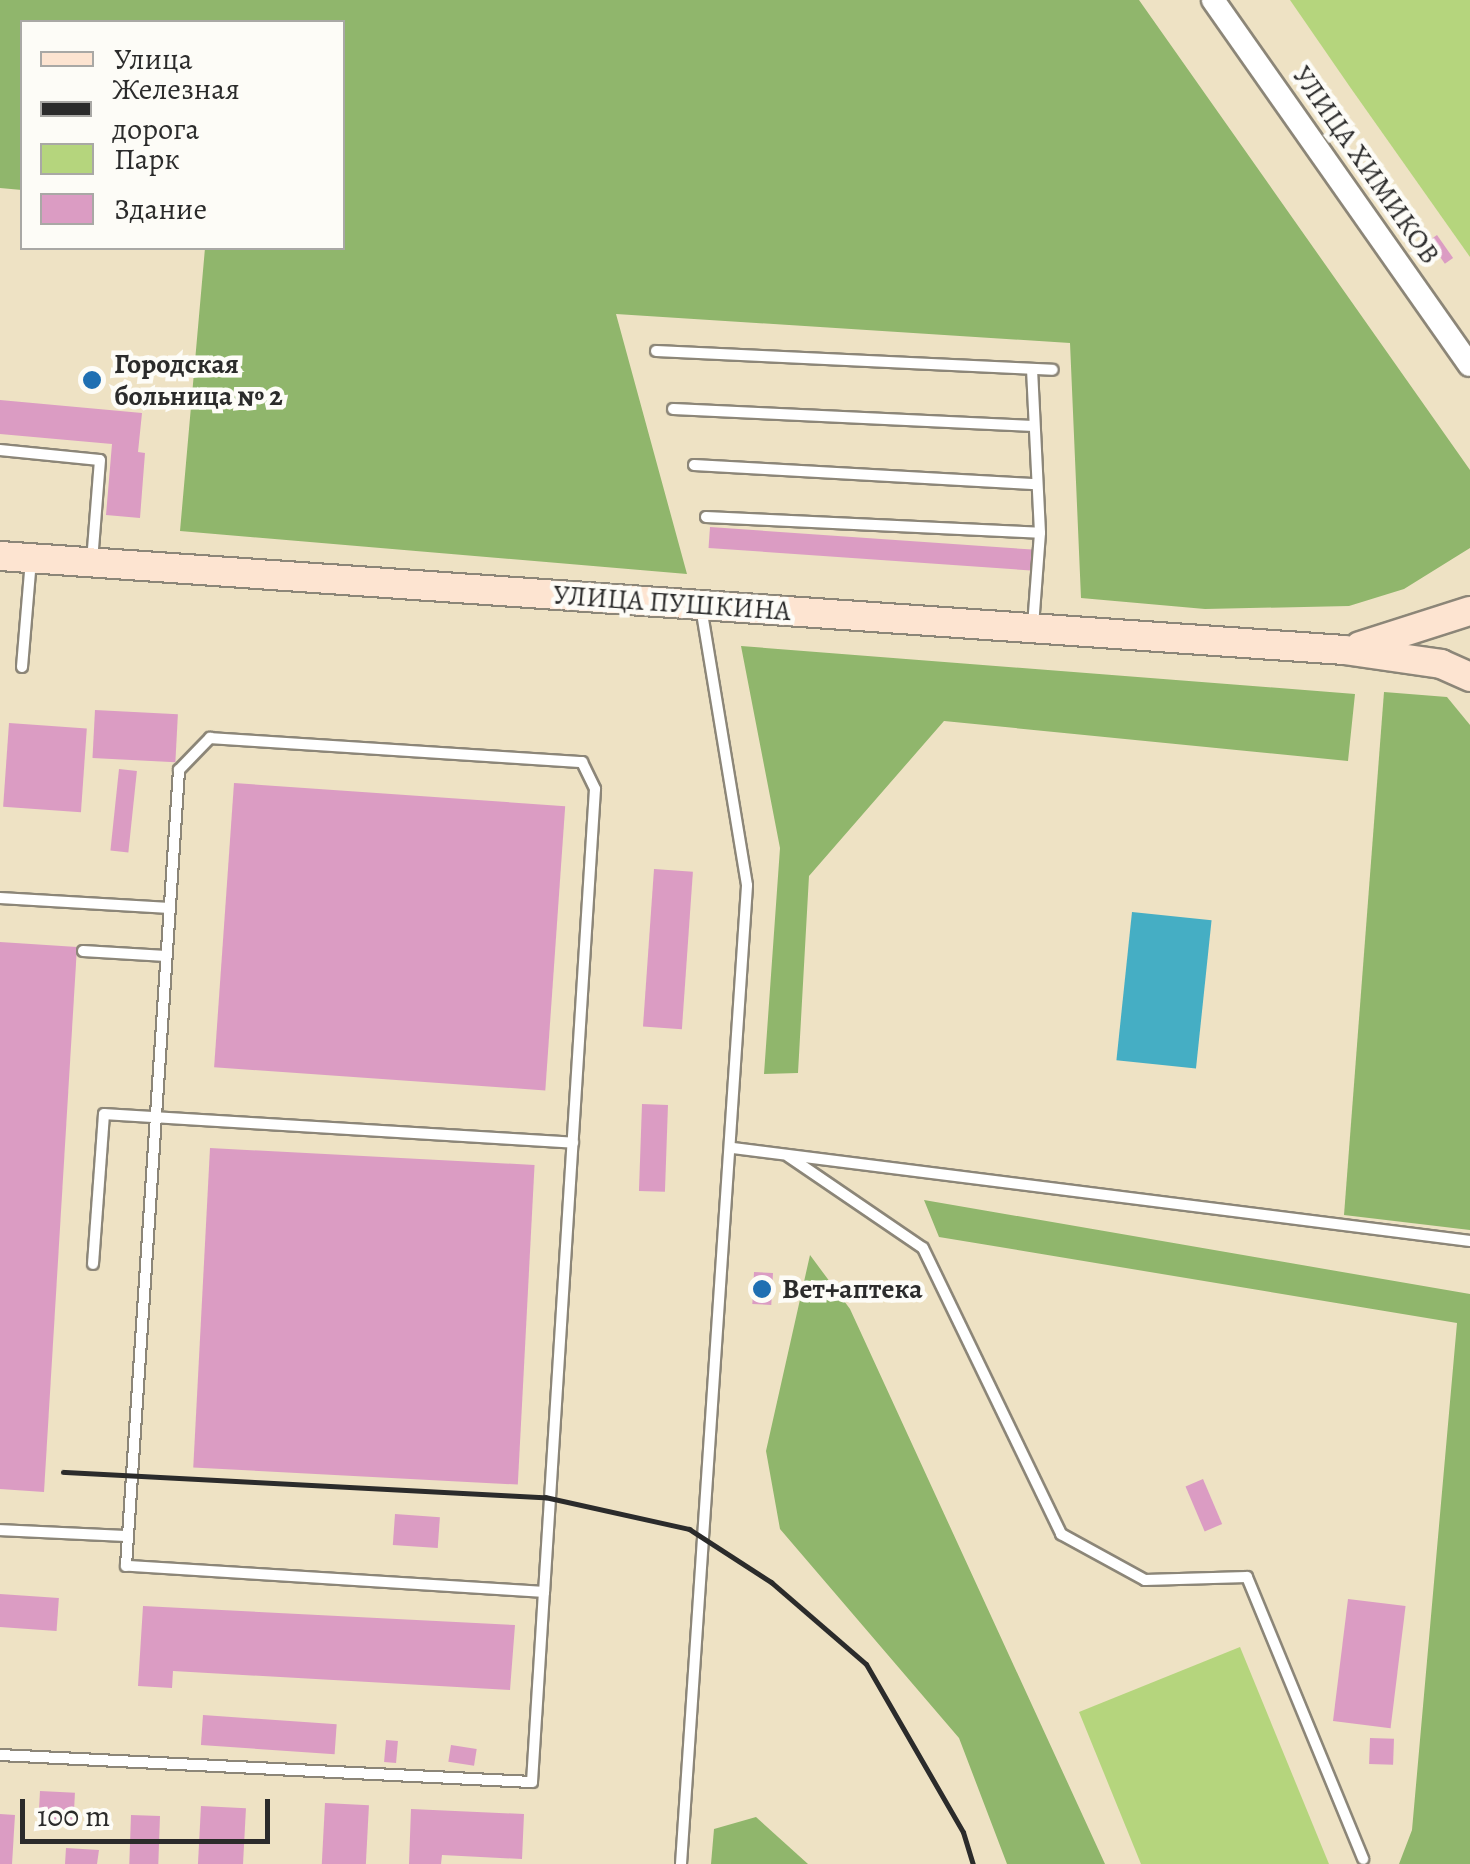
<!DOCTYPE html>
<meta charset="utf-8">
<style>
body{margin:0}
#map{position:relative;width:1470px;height:1864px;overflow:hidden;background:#eee2c4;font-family:Alegreya,serif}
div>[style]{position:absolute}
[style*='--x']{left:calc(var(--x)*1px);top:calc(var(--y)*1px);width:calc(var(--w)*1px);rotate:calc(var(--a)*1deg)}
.green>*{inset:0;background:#b5d57d}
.forest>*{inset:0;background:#90b66c}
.water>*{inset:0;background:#45aec4;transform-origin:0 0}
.building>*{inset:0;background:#db9cc3;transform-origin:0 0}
.roads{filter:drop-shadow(2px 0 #8c8678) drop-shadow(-2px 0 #8c8678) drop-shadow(0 2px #8c8678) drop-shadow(0 -2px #8c8678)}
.service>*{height:10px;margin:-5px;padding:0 5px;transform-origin:5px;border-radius:5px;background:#fff}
.tertiary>*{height:22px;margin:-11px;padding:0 11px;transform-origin:11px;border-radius:11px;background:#fff}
.secondary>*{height:28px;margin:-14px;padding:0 14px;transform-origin:14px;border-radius:14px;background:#fde4d1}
.rail>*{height:5px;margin:-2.5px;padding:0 2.5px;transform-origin:2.5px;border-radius:2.5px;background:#2b2b2b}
.dots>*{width:28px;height:28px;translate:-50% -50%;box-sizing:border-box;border:5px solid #fdfcf7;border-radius:50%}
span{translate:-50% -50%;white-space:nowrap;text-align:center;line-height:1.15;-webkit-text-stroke:9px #fdfcf7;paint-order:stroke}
.street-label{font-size:28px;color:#2b2b2b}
.poi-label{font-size:28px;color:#2b2b2b;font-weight:700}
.left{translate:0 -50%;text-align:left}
.legend{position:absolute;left:20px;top:20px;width:325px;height:230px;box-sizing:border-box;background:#fdfcf7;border:2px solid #a9a8a5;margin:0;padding:12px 18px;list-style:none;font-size:30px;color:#2b2b2b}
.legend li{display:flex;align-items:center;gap:20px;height:50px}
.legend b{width:50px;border:2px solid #a9a8a5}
.scale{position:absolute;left:20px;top:1799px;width:250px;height:45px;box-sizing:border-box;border:5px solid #2b2b2b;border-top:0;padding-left:12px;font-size:30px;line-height:35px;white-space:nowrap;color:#2b2b2b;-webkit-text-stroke:8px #fdfcf7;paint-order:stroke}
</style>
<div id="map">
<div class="green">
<div style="clip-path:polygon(1290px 0,1470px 0,1470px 257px,1350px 87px)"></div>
<div style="clip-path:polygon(1240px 1647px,1329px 1864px,1141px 1864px,1079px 1712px)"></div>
</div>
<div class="forest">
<div style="clip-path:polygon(0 0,1139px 0,1470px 470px,1470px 548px,1404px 589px,1349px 606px,1205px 609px,1081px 598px,1070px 343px,616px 314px,687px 574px,180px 531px,205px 248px,342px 248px,342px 22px,22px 22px,22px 190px,0 188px)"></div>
<div style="clip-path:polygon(741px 646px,1355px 694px,1348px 761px,944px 721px,809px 876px,798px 1073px,764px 1074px,780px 848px)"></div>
<div style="clip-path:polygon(1384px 692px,1447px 697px,1470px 725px,1470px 1230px,1344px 1215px)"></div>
<div style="clip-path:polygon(924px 1200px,1470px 1294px,1470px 1864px,1399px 1864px,1412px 1830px,1457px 1323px,939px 1237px)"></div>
<div style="clip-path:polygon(810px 1255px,850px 1309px,1105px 1864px,1007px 1864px,959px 1738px,780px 1529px,766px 1451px)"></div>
<div style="clip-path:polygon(756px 1817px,808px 1864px,711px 1864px,714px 1829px)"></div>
</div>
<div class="water">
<div style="left:1132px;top:912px;width:80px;height:149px;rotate:6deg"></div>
</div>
<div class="building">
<div style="left:1437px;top:235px;width:28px;height:10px;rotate:55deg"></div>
<div style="clip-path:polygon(0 400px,142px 413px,138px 452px,145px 453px,140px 518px,106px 515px,112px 444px,0 434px)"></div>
<div style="left:710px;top:527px;width:323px;height:21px;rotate:4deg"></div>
<div style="left:95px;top:710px;width:83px;height:48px;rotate:3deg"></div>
<div style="left:9px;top:723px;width:78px;height:84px;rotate:4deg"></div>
<div style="left:119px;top:769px;width:18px;height:82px;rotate:6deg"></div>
<div style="left:234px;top:783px;width:332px;height:285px;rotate:4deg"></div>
<div style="left:654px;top:869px;width:39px;height:158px;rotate:4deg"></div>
<div style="clip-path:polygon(0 942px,77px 947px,44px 1492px,0 1489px)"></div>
<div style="left:642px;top:1104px;width:26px;height:87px;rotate:2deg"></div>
<div style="left:210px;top:1148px;width:325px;height:320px;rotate:3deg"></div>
<div style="left:754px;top:1272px;width:19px;height:32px;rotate:3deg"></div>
<div style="left:1203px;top:1479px;width:49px;height:19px;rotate:67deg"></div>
<div style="left:395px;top:1514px;width:45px;height:31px;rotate:4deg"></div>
<div style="left:0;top:1594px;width:59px;height:33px;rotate:4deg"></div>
<div style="left:1348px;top:1599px;width:58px;height:123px;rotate:7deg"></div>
<div style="clip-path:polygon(143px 1606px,515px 1625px,510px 1690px,173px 1671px,172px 1688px,138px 1686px)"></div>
<div style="left:203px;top:1715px;width:134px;height:30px;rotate:4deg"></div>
<div style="left:1370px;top:1738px;width:24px;height:26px;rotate:2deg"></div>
<div style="left:386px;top:1740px;width:12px;height:22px;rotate:5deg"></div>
<div style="left:451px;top:1745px;width:26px;height:17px;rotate:9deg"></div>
<div style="left:40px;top:1791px;width:35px;height:32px;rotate:3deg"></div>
<div style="left:325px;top:1803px;width:44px;height:61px;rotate:3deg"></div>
<div style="left:201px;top:1806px;width:45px;height:58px;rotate:3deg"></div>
<div style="clip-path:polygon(411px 1809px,524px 1814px,522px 1859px,442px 1855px,441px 1864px,409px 1864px)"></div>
<div style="clip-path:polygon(0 1814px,15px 1815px,12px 1864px,0 1864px)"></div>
<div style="left:131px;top:1815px;width:29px;height:49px;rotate:2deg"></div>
<div style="clip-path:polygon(66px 1848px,99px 1850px,97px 1864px,65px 1864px)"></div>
</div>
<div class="roads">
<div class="service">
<div style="--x:656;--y:351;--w:397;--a:2.7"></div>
<div style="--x:1032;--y:369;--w:164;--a:87.2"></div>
<div style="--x:1040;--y:533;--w:94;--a:94.3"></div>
<div style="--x:673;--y:409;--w:361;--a:2.7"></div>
<div style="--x:0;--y:450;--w:100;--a:5.7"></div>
<div style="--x:100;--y:460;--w:101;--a:94.5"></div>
<div style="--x:694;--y:465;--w:343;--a:3.2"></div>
<div style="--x:706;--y:517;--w:334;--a:2.7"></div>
<div style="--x:22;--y:667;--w:108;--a:-85.2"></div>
<div style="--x:210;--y:738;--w:373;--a:3.7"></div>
<div style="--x:582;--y:762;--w:30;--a:64"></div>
<div style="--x:595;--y:789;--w:805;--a:93.63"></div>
<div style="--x:544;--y:1592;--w:419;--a:-176.4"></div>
<div style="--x:126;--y:1566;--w:798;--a:-86.19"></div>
<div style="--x:179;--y:770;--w:45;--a:-45.9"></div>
<div style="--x:0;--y:898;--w:170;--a:3.4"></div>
<div style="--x:83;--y:951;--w:83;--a:3.4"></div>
<div style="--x:733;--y:1148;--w:743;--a:7.19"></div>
<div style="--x:788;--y:1156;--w:163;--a:34.3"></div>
<div style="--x:923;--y:1248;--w:318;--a:64.2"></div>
<div style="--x:1061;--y:1534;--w:96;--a:28.7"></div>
<div style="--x:1145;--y:1580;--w:102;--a:-1.7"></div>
<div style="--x:1247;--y:1577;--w:305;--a:67.6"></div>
<div style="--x:93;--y:1264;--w:150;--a:-85.8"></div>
<div style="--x:104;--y:1114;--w:470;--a:3.5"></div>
<div style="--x:0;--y:1530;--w:126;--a:2.7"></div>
<div style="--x:0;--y:1755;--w:533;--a:2.91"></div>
<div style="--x:532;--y:1782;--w:190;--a:-86.4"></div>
<div style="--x:681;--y:1864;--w:981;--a:-86.14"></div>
<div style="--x:747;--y:885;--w:283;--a:-99.4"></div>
</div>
<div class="tertiary">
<div style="--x:1213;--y:0;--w:446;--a:54.9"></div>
</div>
<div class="secondary">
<div style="--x:0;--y:556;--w:1347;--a:4"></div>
<div style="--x:1344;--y:650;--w:98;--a:8.2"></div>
<div style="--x:1441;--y:664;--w:32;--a:24"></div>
<div style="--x:1360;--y:646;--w:115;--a:-17.7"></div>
</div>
</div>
<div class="rail">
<div style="--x:63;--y:1472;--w:483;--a:3"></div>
<div style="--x:545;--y:1497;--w:148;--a:12.5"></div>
<div style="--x:689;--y:1529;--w:98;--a:32.9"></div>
<div style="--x:771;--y:1582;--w:125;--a:40.8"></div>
<div style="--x:866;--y:1664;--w:194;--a:60"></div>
<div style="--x:963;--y:1832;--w:34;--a:73"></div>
</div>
<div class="dots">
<div style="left:92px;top:380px;background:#1f6fb2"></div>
<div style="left:762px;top:1289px;background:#1f6fb2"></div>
</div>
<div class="street-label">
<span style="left:1366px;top:165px;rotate:55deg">УЛИЦА ХИМИКОВ</span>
<span style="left:672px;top:603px;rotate:4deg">УЛИЦА ПУШКИНА</span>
</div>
<div class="poi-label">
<span class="left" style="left:114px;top:380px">Городская<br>больница № 2</span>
<span class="left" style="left:782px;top:1289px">Вет+аптека</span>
</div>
<ul class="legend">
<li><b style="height:12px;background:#fde4d1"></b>Улица</li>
<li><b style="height:12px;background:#2b2b2b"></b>Железная дорога</li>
<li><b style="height:28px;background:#b5d57d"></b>Парк</li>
<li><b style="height:28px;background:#db9cc3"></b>Здание</li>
</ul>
<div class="scale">100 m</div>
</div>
